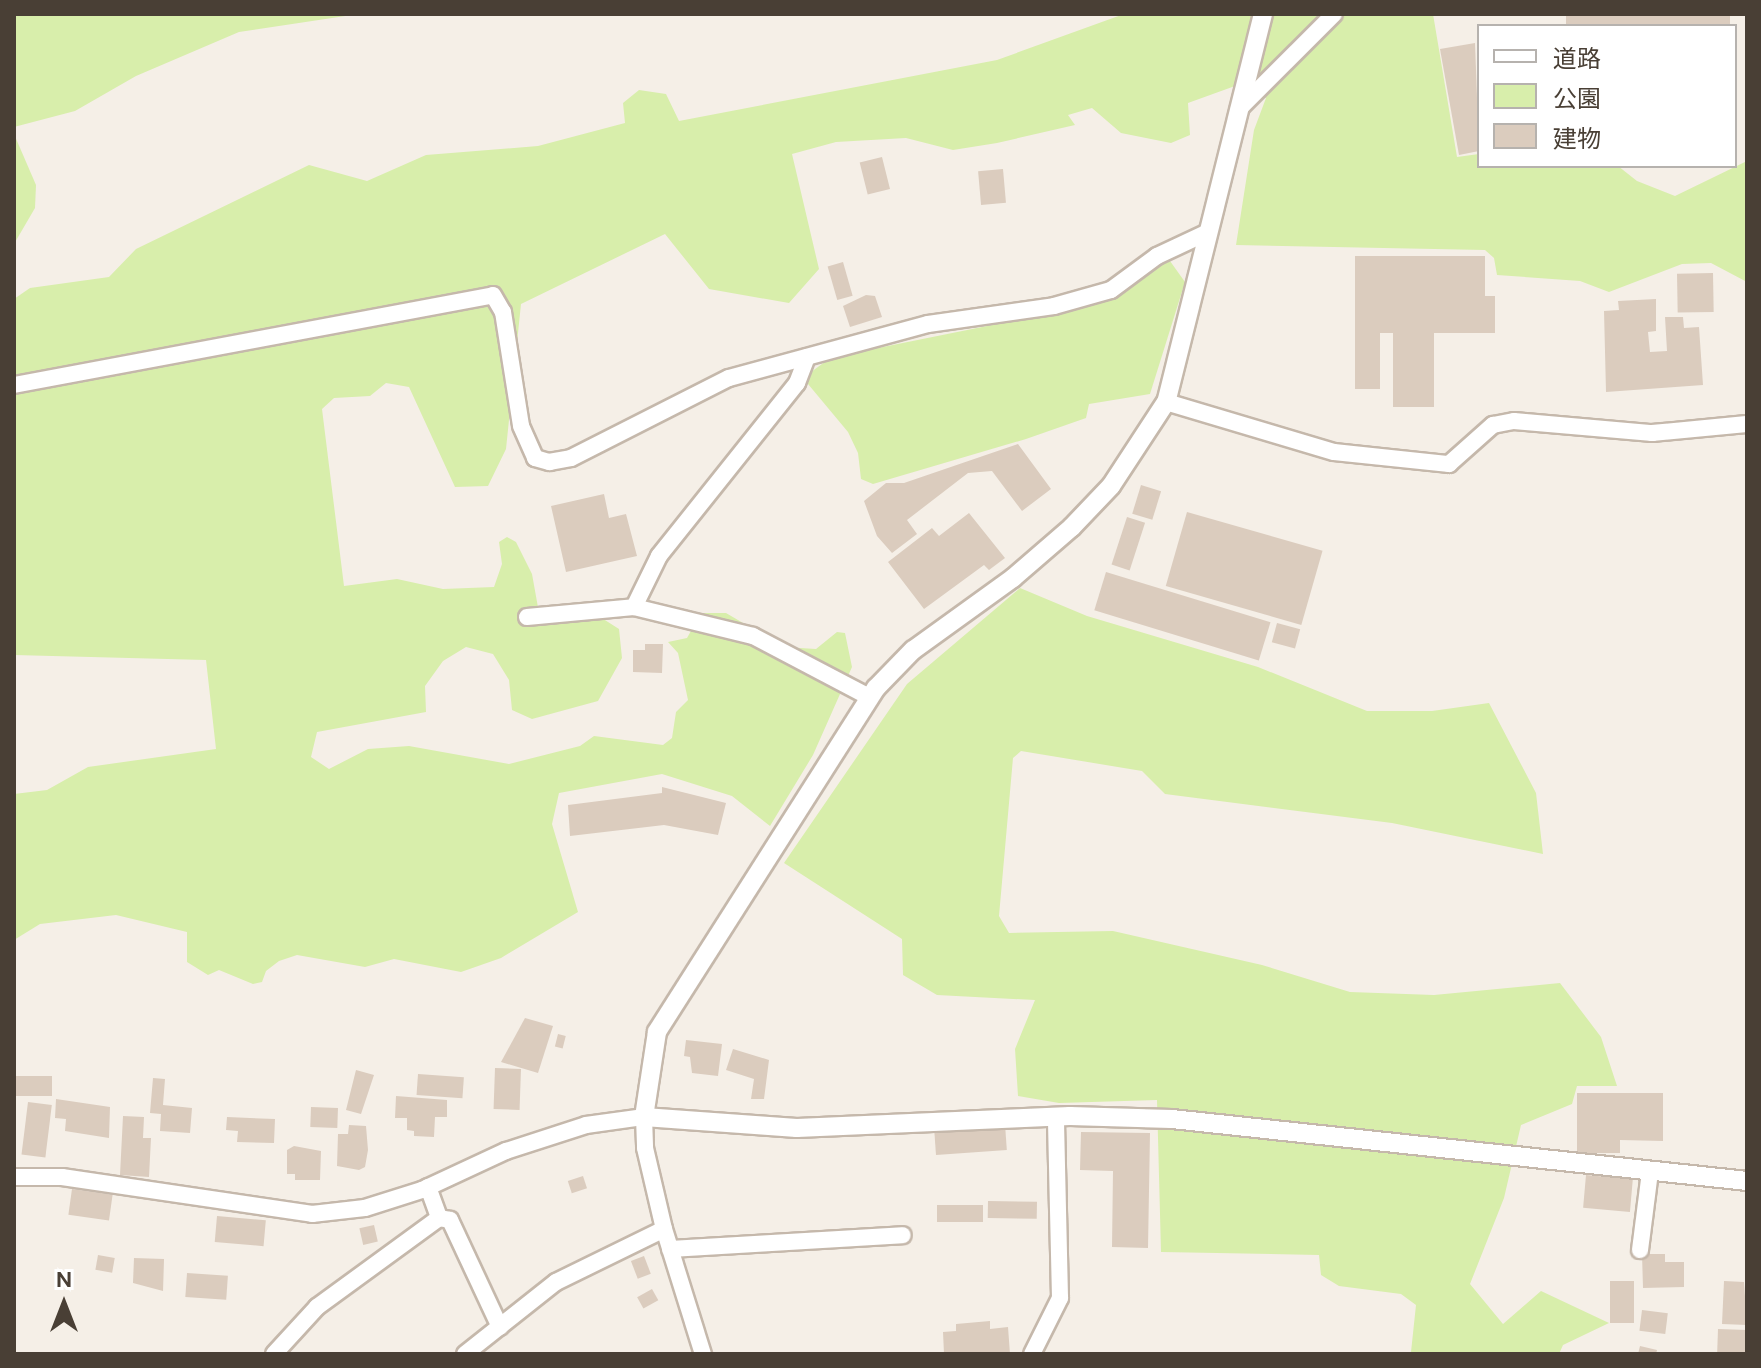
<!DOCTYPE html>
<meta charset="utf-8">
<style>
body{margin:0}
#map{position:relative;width:1761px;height:1368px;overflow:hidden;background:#f5efe7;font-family:"DM Sans","Noto Sans JP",sans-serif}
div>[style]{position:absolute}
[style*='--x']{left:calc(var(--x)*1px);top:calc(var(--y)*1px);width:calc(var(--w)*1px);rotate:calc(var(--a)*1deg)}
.green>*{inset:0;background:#d8eeab}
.building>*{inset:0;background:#dbccbe;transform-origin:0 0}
.roads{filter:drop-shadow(2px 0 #c5b8ab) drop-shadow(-2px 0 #c5b8ab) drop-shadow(0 2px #c5b8ab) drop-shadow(0 -2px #c5b8ab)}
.minor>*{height:16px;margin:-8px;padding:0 8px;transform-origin:8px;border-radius:8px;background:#fff}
.tertiary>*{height:18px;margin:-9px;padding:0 9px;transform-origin:9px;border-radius:9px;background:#fff}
span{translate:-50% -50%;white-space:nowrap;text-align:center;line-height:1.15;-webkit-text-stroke:8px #fff;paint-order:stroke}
.frame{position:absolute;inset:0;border:16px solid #493f35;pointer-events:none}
.legend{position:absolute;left:1477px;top:24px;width:260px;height:144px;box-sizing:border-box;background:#fff;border:2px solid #b6b2ae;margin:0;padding:10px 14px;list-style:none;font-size:24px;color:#493f35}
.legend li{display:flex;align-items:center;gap:16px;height:40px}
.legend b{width:40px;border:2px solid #b6b2ae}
.north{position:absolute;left:24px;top:1264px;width:80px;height:80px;-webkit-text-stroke:6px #fff;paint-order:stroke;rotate:0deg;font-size:22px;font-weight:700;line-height:32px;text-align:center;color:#493f35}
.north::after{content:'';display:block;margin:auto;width:28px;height:36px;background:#493f35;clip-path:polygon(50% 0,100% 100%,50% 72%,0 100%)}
</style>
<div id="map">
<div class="green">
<div style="clip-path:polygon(14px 14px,559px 14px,352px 15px,239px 32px,136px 76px,75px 111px,14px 127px)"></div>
<div style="clip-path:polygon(1124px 14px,1433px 14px,1457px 157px,1479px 154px,1479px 166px,1618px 166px,1637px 181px,1675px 196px,1747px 161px,1747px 282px,1711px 263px,1682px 264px,1609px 292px,1580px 281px,1497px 275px,1494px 258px,1485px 250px,1236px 245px,1254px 130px,1266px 98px,1235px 86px,1188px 103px,1190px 135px,1171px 143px,1121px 133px,1092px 108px,1068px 115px,1075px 125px,997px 143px,953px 150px,906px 138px,836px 142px,792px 154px,819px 269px,789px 303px,709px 289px,665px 234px,521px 304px,506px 449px,488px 486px,455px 487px,409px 387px,386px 383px,370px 396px,334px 398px,322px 409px,344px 586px,397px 579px,443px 589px,494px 587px,502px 564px,499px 542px,507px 537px,516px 542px,532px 574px,541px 624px,597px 615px,619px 629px,622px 658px,598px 701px,532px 719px,512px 710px,509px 680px,493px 654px,466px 647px,443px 661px,425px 686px,426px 712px,317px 732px,311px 757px,329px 769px,368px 749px,409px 746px,509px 764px,580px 746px,594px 736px,663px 745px,672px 738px,676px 712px,688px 700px,678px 653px,668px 642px,687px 638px,701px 613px,726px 613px,784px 647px,816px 649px,837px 632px,845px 633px,852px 667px,813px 755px,770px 826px,732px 796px,662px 774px,559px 793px,552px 824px,578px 912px,501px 958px,461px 972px,394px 959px,365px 967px,297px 955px,279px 961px,266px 971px,262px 982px,253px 984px,219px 970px,208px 975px,187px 962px,187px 932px,116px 915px,40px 924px,14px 940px,14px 794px,47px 790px,88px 767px,216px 749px,206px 660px,14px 655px,14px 299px,30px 288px,109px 277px,136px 249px,309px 165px,367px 181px,426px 155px,538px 146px,625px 123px,623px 103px,639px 90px,666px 94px,679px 121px,997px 60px)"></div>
<div style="clip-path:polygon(14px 134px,36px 185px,35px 208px,14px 244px)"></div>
<div style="clip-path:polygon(1170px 261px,1185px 282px,1150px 394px,1089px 404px,1086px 418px,1026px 439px,873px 484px,861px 479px,858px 453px,848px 432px,803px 378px,826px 361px,868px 350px,1056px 312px)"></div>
<div style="clip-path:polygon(1020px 588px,1087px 616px,1258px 667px,1367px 711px,1432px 711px,1489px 703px,1536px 793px,1543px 854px,1392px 823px,1165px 794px,1142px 771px,1021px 751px,1013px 758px,999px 916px,1009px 933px,1113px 931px,1262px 965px,1350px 992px,1434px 995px,1560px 983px,1601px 1037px,1617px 1086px,1577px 1086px,1572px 1104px,1521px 1125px,1504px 1198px,1470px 1284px,1503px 1324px,1541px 1291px,1609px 1323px,1563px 1345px,1559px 1354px,1402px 1354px,1411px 1352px,1416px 1305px,1401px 1294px,1339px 1286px,1321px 1275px,1319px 1255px,1161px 1252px,1157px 1100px,1059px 1103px,1018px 1096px,1015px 1049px,1035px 1000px,937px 995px,903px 975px,902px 939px,784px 863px,907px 684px)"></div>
</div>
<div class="building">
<div style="left:1566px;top:14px;width:164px;height:12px"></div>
<div style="clip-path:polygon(1475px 43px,1479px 151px,1459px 155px,1440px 49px)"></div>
<div style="left:882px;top:157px;width:33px;height:23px;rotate:76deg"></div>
<div style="left:1003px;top:169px;width:34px;height:25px;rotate:85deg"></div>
<div style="clip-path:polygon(1355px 256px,1485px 256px,1485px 296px,1495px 296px,1495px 333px,1434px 333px,1434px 407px,1393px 407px,1393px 333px,1380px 333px,1380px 389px,1355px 389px)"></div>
<div style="left:843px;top:262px;width:35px;height:16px;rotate:74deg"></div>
<div style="left:1713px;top:273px;width:39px;height:36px;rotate:89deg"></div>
<div style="clip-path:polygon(866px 295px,875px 296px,882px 317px,850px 327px,843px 306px)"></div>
<div style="clip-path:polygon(1656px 299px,1656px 331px,1648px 332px,1650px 352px,1667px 351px,1665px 317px,1683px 317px,1684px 328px,1699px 327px,1703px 385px,1606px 392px,1604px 311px,1619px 310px,1618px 301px)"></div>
<div style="clip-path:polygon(1018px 444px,1051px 489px,1022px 511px,992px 471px,968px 473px,907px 520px,917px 534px,892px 553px,877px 536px,864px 501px,886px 483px,904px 483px)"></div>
<div style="left:1141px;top:485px;width:21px;height:30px;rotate:17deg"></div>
<div style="clip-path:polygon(604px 494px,609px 518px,626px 514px,637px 556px,566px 572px,551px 506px)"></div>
<div style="left:1187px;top:512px;width:141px;height:77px;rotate:16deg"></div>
<div style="clip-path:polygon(969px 513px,1005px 558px,989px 570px,984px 565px,924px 609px,888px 562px,932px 528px,939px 536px)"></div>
<div style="left:1127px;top:517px;width:19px;height:50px;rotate:18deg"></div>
<div style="left:1106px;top:572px;width:172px;height:40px;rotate:17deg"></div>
<div style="left:1277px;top:623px;width:24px;height:20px;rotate:15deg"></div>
<div style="clip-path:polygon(645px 644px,663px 644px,662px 673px,633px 672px,633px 650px,645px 650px)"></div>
<div style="clip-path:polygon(662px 787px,726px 803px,718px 835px,664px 825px,570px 836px,568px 805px,662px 793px)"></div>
<div style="clip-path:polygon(525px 1018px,553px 1026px,538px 1073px,501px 1062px)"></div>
<div style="left:558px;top:1034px;width:8px;height:13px;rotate:14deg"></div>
<div style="clip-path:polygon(686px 1040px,722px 1044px,718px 1076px,692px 1073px,690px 1057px,684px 1056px)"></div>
<div style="clip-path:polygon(733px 1049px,769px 1060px,764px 1099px,751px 1099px,754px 1079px,726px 1070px)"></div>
<div style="left:495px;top:1068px;width:26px;height:41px;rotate:2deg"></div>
<div style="clip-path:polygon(356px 1070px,374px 1075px,361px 1114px,346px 1110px)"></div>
<div style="left:418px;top:1074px;width:46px;height:21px;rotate:4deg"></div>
<div style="left:16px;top:1076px;width:36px;height:20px"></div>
<div style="clip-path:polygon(153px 1078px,165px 1079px,163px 1105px,192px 1108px,190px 1133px,160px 1131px,161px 1114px,150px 1113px)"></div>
<div style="clip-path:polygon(1577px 1093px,1663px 1093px,1663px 1141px,1620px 1140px,1620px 1153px,1577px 1153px)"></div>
<div style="clip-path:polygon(396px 1096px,447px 1100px,447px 1117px,435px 1117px,434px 1137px,414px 1136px,414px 1131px,407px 1130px,407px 1118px,395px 1118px)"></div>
<div style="clip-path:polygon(56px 1099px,110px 1107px,109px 1138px,65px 1131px,66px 1119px,55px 1118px)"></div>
<div style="left:28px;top:1102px;width:24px;height:53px;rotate:7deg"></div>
<div style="left:311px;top:1107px;width:27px;height:20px;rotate:2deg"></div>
<div style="clip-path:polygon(123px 1116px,144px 1117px,143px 1138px,151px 1138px,149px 1177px,120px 1175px)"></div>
<div style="clip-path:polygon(227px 1117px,275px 1119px,274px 1143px,237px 1142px,238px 1131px,226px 1130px)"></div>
<div style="left:1005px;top:1124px;width:26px;height:71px;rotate:86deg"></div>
<div style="clip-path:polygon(349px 1125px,366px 1126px,368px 1150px,365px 1167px,359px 1170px,337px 1166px,338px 1134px,348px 1134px)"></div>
<div style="clip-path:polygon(1081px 1132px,1150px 1133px,1148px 1248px,1112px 1247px,1113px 1171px,1080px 1170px)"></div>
<div style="clip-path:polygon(294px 1146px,321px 1151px,320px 1180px,295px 1180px,295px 1174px,287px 1174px,287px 1150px)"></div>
<div style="left:1586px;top:1175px;width:47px;height:33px;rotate:5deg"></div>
<div style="left:583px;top:1176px;width:13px;height:16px;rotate:72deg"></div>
<div style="left:72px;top:1189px;width:41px;height:26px;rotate:8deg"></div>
<div style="left:988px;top:1201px;width:49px;height:17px;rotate:1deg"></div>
<div style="left:937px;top:1205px;width:46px;height:17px"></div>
<div style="left:217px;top:1216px;width:49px;height:26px;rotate:5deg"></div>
<div style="left:374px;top:1225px;width:17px;height:15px;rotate:77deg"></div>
<div style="clip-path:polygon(1642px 1254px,1665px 1254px,1665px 1262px,1684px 1262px,1684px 1287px,1643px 1288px)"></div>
<div style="left:98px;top:1255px;width:17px;height:15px;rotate:10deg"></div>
<div style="left:644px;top:1256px;width:19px;height:14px;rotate:69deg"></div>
<div style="clip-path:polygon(134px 1258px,164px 1259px,163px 1291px,133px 1283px)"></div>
<div style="left:187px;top:1273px;width:41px;height:24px;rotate:4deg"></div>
<div style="left:1610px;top:1281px;width:24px;height:42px"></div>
<div style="clip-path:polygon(1724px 1281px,1744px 1282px,1747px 1325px,1722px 1324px)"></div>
<div style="left:652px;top:1289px;width:13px;height:17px;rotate:61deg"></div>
<div style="left:1642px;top:1310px;width:26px;height:21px;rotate:7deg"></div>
<div style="clip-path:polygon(990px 1321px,990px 1329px,1008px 1327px,1010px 1354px,944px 1354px,943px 1332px,956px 1331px,956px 1324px)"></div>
<div style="left:1718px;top:1329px;width:29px;height:25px;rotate:2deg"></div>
<div style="clip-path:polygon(1640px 1346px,1657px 1350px,1656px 1354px,1638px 1354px)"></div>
</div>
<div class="roads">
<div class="minor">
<div style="--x:1239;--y:109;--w:134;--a:-45"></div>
<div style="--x:807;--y:357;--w:28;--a:111"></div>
<div style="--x:797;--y:383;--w:221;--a:128.6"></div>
<div style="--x:659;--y:556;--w:57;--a:116.1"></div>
<div style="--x:634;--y:607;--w:122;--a:13.7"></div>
<div style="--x:753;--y:636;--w:131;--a:27.7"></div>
<div style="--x:14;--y:385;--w:487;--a:-10.6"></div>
<div style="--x:493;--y:295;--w:20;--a:60"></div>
<div style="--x:503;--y:312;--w:115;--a:81"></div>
<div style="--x:521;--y:426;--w:35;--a:66"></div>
<div style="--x:535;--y:458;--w:15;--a:16"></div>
<div style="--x:549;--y:462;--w:22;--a:-10"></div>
<div style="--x:571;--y:458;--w:177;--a:-26.9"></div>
<div style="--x:729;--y:378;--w:206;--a:-15.2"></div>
<div style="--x:928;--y:324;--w:127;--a:-8.1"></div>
<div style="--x:1054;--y:306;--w:59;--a:-15.7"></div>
<div style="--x:1111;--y:290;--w:57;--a:-36.5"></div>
<div style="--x:1157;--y:256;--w:56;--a:-25.2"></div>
<div style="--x:1166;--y:402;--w:175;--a:16.6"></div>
<div style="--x:1334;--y:452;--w:116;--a:6"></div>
<div style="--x:1449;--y:464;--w:59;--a:-41.6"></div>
<div style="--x:1493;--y:425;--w:21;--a:-11"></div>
<div style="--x:1514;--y:421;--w:139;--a:5"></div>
<div style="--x:1652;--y:433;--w:95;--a:-5.4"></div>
<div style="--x:527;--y:617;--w:107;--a:-5.3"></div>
<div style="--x:14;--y:1177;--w:48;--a:0"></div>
<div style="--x:62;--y:1177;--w:253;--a:8.4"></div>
<div style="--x:312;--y:1214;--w:53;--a:-6.5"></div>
<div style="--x:365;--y:1208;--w:60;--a:-17.5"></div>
<div style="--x:422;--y:1190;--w:93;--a:-24.9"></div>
<div style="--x:506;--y:1151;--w:84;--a:-18"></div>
<div style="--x:586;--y:1125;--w:59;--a:-7.9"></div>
<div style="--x:644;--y:1117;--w:31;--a:88"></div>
<div style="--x:645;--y:1148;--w:83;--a:76.8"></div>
<div style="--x:664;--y:1229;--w:131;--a:72.7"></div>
<div style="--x:428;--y:1187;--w:33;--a:70"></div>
<div style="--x:439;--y:1218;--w:11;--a:10"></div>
<div style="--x:450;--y:1220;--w:118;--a:65"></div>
<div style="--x:670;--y:1249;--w:233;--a:-3.4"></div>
<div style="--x:1640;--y:1250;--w:79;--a:-82.7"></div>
<div style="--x:274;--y:1354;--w:64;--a:-47.5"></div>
<div style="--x:317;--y:1307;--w:151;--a:-36.1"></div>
<div style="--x:465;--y:1354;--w:116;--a:-38.4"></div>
<div style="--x:556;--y:1282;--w:120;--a:-26.1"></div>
<div style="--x:1032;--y:1354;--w:63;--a:-63.4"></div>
<div style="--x:1060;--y:1298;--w:182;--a:-91.3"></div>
</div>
<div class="tertiary">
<div style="--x:1263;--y:14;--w:400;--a:104"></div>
<div style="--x:1166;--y:402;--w:100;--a:123.2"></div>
<div style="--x:1111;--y:486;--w:57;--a:133.6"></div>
<div style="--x:1072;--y:527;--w:78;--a:139.2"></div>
<div style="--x:1013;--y:578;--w:123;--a:144.2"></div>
<div style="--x:913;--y:650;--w:53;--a:134.2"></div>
<div style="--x:876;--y:688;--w:408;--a:122.5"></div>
<div style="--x:657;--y:1032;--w:86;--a:98.7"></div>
<div style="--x:644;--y:1117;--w:153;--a:4.1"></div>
<div style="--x:797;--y:1128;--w:273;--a:-2.5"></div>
<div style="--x:1070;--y:1116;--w:102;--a:1.7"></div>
<div style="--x:1172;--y:1119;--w:578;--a:6.15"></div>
</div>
</div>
<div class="frame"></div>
<ul class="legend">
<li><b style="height:10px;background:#fff"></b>道路</li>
<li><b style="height:22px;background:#d8eeab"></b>公園</li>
<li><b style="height:22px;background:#dbccbe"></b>建物</li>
</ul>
<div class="north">N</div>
</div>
